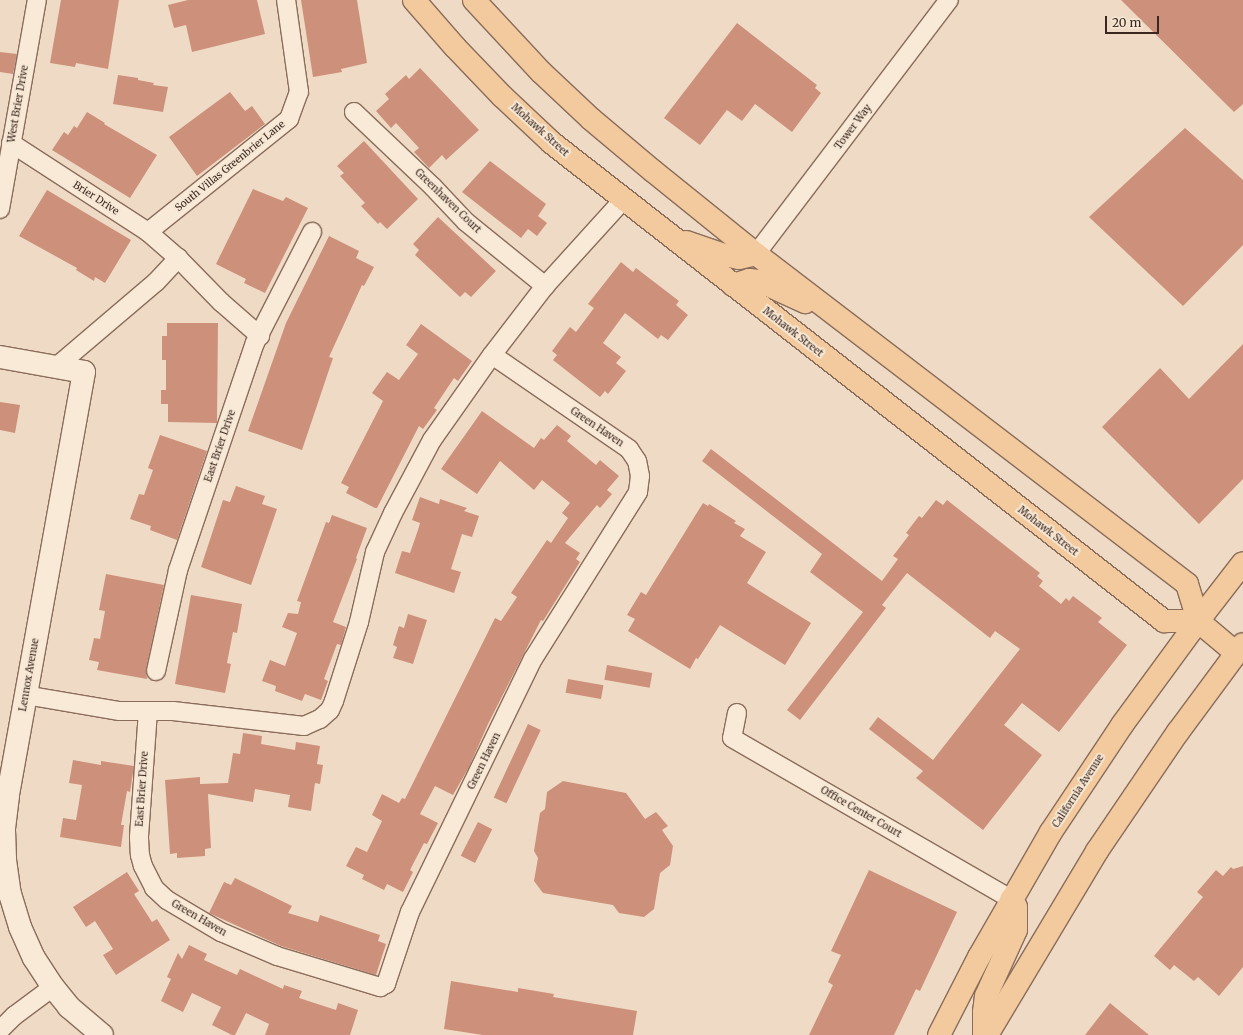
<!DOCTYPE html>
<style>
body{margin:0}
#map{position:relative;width:1243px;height:1035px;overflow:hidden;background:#efdbc5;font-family:Merriweather,serif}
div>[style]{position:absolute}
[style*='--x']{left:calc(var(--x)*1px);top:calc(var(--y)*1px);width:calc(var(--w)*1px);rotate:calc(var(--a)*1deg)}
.building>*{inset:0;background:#cd907a;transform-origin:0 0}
.roads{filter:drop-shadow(1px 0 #8a6c5b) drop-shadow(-1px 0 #8a6c5b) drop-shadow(0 1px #8a6c5b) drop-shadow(0 -1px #8a6c5b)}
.minor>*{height:18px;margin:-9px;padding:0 9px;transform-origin:9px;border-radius:9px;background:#f9ead8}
.tertiary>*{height:22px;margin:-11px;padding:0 11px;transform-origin:11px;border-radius:11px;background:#f9ead8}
.primary>*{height:22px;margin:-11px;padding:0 11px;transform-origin:11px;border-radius:11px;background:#f2ca9d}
span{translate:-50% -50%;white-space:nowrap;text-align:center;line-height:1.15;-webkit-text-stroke:4px #f6e7d4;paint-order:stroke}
.street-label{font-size:10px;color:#3a271f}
.scale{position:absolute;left:1105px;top:16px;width:54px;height:18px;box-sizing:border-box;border:2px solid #3a271f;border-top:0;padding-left:5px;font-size:12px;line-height:14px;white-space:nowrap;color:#3a271f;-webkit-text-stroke:3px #f6e7d4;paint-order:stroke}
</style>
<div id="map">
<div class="building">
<div style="clip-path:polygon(61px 0,119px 0,108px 69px,76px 63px,75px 67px,50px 63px)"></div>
<div style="clip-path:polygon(188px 0,257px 0,265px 34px,192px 52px,186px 25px,174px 28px,168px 5px)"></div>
<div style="clip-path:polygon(301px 0,357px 0,367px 63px,341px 69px,342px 72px,313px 77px)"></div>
<div style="clip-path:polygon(1121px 0,1243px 0,1243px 104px,1234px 112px)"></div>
<div style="clip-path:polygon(737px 23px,817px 85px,815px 88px,821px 93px,792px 132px,755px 104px,742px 121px,727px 110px,700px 145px,664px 118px)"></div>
<div style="clip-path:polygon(0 52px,17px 54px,13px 74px,0 72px)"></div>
<div style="clip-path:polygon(420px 68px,479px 130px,446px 160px,442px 155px,429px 168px,414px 152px,419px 148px,396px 123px,391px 128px,376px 111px,389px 99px,385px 94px,406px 75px,409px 79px)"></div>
<div style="clip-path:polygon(118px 75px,138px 78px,138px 80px,154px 83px,153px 85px,168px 87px,163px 112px,113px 104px)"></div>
<div style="clip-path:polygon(230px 92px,245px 111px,252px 106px,265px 124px,197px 176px,169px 137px)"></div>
<div style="clip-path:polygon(87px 112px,105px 123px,104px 124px,157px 155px,130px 198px,52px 150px,64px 132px,68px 135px,74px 126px,77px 128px)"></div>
<div style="clip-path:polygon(1185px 128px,1243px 180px,1243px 245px,1183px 306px,1089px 217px)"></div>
<div style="clip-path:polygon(364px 141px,418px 199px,387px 229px,380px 222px,378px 224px,361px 206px,365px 203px,340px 176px,344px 173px,337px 166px)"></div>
<div style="clip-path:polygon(490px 161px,546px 204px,538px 216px,547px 223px,537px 236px,528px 229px,521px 238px,462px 192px)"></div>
<div style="clip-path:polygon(253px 189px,283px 201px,286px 197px,308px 208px,265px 293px,244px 283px,246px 279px,216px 264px)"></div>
<div style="clip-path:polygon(47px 190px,131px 240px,105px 283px,95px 277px,94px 281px,76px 270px,77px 268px,19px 236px)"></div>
<div style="clip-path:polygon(438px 217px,496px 271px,471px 297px,465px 292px,460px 297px,415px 255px,419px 250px,413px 244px)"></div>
<div style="clip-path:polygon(329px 236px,359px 251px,356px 258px,374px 267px,364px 286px,362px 285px,329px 357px,333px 358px,302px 450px,248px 431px,286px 323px)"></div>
<div style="clip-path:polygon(621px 262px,633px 272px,636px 268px,679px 301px,676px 305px,688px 315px,668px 340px,661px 335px,658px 339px,625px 313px,603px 343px,621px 357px,616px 363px,626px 371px,608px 394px,605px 391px,600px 397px,553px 360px,557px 355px,552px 351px,570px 327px,576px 332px,594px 308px,588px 304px)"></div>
<div style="clip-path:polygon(167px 323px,218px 323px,217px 423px,168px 422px,168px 404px,161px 404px,161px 390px,166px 390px,166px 360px,162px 360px,162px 336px,167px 336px)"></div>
<div style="clip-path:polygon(421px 324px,472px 361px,458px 381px,454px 378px,434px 408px,437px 410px,423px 429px,419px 426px,377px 508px,375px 508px,346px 493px,349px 487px,341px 483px,383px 401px,372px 393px,387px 372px,399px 380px,407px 369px,418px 354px,406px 345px)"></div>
<div style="clip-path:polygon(1243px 344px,1243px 479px,1199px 524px,1102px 427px,1160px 368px,1189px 399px)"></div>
<div style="clip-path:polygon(0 402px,20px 405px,15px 433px,0 430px)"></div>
<div style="clip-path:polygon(482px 411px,534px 448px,541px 438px,544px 440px,557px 425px,571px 436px,567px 441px,596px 465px,600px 460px,619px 476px,607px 490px,612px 494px,600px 508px,597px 505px,565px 543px,580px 553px,576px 559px,580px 562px,543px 621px,541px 620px,488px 724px,469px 767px,453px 795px,435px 786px,420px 814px,438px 823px,427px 844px,424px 843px,410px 870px,413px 872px,403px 892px,387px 884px,384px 890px,362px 879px,364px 875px,346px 866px,356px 847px,367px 852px,382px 821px,372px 815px,382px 794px,399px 803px,402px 798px,405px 799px,495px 618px,501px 621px,517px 597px,511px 593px,547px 540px,551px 543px,568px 518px,562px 513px,570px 503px,542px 480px,534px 490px,500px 461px,477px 494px,441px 469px)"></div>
<div style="clip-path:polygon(160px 435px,207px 451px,177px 540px,150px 530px,151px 526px,130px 519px,139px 494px,144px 495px,153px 470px,148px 468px)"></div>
<div style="clip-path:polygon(711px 449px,882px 581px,898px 559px,893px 556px,909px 535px,906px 533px,919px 516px,922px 518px,936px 500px,943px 505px,947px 500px,1040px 573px,1037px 576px,1043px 581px,1039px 586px,1061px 604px,1066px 598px,1069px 601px,1073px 596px,1102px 618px,1098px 622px,1127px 645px,1059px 732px,1022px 703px,1004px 725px,1042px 755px,983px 830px,916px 778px,923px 771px,869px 729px,878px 717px,933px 760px,1020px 649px,995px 631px,990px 638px,907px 573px,882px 605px,886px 608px,800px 720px,787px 710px,863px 612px,810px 572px,822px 554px,702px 461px)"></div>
<div style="clip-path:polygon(236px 486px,265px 496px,262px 504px,277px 509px,251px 585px,201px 567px,223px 500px,230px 502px)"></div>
<div style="clip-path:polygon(420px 497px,439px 504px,440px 499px,467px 508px,464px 511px,479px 516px,472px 537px,462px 534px,451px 569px,461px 572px,454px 593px,395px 573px,402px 551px,410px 553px,418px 530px,420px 523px,412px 520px)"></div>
<div style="clip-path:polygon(703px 503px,708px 506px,709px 504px,736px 521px,734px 523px,745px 529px,740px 536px,766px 552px,747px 583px,811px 623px,785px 665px,720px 625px,698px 659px,696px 658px,690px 669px,628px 631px,635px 619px,627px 615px,641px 592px,646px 595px)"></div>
<div style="clip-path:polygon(332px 515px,367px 528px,356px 558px,357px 559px,333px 622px,346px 627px,341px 645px,337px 644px,324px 679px,328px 681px,321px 700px,305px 694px,302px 701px,275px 691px,276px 686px,262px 681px,270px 660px,285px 666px,297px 633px,282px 627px,288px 613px,298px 614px,301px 602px,297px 601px,326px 522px,329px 523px)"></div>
<div style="clip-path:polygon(106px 574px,164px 585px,146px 669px,147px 679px,97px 670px,99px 662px,89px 660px,94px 638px,100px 639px,105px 611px,99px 610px)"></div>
<div style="clip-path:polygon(191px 595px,242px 604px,237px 633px,233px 632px,227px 663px,231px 664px,225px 693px,175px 684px)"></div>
<div style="clip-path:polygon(408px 614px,427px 620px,413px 664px,393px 658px,397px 647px,393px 645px,399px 626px,404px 628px)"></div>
<div style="left:607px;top:665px;width:46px;height:15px;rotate:10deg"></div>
<div style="left:568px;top:679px;width:36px;height:14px;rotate:10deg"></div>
<div style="left:528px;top:724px;width:14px;height:81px;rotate:25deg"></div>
<div style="clip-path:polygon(243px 733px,262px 736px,261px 744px,295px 750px,296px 742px,320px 746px,317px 764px,323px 765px,320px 784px,315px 783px,311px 811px,288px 807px,290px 795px,255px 789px,253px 802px,208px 794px,211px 848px,205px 849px,205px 856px,177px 858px,177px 853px,170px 854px,165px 780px,200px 777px,200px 784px,228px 783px,233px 753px,240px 754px)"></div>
<div style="clip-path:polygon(73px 760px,101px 765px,101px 761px,134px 766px,130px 792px,127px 791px,121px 825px,124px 825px,121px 847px,60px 837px,63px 818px,76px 820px,82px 785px,69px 783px)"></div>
<div style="clip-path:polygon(563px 781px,626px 793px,645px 819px,656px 812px,668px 826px,662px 830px,673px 846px,670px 865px,660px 873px,654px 909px,644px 917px,619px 913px,613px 905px,543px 893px,534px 881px,538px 858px,534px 851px,540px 813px,545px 809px,547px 792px)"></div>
<div style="left:478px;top:822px;width:16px;height:38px;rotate:27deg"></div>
<div style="clip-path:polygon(1243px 866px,1243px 967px,1219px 996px,1198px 977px,1194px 981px,1174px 965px,1170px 970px,1154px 956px,1203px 897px,1197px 892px,1216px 870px,1223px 876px,1231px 867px,1233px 869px)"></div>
<div style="clip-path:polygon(869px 870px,957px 912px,920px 991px,916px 989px,894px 1035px,809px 1035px,833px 985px,828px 982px,841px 955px,831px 951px)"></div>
<div style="clip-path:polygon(127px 872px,139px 891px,134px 894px,152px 922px,157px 919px,170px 940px,116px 975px,103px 955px,113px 949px,95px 921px,86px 927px,73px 907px)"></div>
<div style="clip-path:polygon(235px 878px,292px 906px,288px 913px,318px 922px,320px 915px,380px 935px,378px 941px,386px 944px,376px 975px,281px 946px,209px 913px,224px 882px,231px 885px)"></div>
<div style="clip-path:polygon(189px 945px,207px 954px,204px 960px,237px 975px,240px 969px,283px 989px,284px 985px,302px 991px,299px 998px,336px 1010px,338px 1003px,358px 1010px,350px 1035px,265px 1035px,269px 1024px,246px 1013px,235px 1035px,232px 1035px,212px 1025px,221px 1007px,192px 993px,183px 1012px,161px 1001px,171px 979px,167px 977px,178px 953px,182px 959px)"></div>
<div style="clip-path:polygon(451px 981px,518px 992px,518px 988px,554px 994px,553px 997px,637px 1011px,633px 1035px,483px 1035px,444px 1029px)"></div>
<div style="clip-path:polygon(1110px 1003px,1122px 1013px,1149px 1035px,1085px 1035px)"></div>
</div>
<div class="roads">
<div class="minor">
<div style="--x:354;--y:112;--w:109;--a:43.5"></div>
<div style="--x:433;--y:187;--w:48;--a:46.7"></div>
<div style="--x:466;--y:222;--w:102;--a:39"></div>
<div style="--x:11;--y:143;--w:163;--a:33"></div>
<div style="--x:148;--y:232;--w:40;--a:41"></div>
<div style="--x:0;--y:209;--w:212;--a:-80"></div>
<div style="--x:148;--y:232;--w:181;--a:-38.7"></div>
<div style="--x:289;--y:119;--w:29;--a:-70"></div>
<div style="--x:299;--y:92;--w:93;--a:-98"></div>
<div style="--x:756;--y:254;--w:319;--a:-52.8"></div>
<div style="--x:56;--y:367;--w:131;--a:-40.4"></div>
<div style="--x:156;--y:282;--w:33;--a:-47"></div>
<div style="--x:178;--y:258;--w:62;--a:45.7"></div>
<div style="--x:221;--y:302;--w:52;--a:41.1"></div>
<div style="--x:156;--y:671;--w:103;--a:-77.7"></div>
<div style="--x:178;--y:570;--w:240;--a:-71.3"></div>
<div style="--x:255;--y:343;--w:125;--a:-62.8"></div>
<div style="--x:25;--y:695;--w:96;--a:9.6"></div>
<div style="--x:120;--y:711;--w:53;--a:0"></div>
<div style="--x:173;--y:711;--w:132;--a:6.5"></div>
<div style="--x:304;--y:726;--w:17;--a:-24"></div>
<div style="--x:320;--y:719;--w:13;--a:-42"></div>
<div style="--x:330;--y:710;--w:10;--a:-66"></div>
<div style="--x:334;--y:701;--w:83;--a:-72.4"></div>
<div style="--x:359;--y:622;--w:72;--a:-77.1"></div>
<div style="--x:375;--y:552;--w:43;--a:-65.2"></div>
<div style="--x:393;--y:513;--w:83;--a:-61.9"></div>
<div style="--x:432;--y:440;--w:104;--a:-54.8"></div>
<div style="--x:492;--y:355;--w:87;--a:-52.5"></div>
<div style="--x:545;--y:286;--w:118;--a:-47.8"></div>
<div style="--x:148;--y:711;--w:127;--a:94.1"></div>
<div style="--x:139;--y:838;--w:17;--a:87"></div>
<div style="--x:140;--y:855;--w:11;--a:75"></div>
<div style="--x:143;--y:866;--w:25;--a:63"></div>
<div style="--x:154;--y:888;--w:18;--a:43"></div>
<div style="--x:167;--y:900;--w:63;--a:30.7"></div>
<div style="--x:221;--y:932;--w:61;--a:23.2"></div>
<div style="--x:277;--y:956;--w:108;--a:16.8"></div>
<div style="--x:380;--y:987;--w:7;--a:-27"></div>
<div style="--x:386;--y:984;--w:76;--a:-71.6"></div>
<div style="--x:410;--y:912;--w:281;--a:-64.1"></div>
<div style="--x:533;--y:659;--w:197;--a:-57.8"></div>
<div style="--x:638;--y:492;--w:16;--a:-83"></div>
<div style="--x:640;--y:476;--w:15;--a:-101"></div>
<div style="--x:637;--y:461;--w:14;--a:-124"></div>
<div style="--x:629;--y:449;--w:166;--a:-145.5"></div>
<div style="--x:737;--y:713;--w:25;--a:101"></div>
<div style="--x:732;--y:738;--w:322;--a:30"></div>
<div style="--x:0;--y:1030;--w:20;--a:-45"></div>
<div style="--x:14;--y:1016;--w:49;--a:-36.6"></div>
</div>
<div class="tertiary">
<div style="--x:0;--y:357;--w:85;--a:10.1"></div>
<div style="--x:84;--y:372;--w:431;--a:100.2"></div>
<div style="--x:8;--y:796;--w:34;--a:97"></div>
<div style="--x:4;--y:830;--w:30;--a:88"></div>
<div style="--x:5;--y:860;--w:34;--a:82"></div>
<div style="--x:10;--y:894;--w:34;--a:73"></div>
<div style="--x:20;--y:927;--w:34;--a:66"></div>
<div style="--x:34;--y:958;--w:35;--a:57"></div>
<div style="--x:53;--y:987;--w:26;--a:51"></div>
<div style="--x:69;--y:1007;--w:43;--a:40.3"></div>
</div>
<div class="primary">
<div style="--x:414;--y:0;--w:62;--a:48.9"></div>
<div style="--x:455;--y:47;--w:68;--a:46.2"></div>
<div style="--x:502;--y:96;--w:69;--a:43.2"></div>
<div style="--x:552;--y:143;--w:777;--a:37.99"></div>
<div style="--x:1164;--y:621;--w:34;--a:0"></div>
<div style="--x:474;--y:0;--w:98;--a:47.1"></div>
<div style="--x:541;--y:72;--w:69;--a:43.2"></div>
<div style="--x:591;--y:119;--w:81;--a:40"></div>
<div style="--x:653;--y:171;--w:132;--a:38.9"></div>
<div style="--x:756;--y:254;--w:543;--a:37.44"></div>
<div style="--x:1187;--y:584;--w:39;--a:73"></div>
<div style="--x:1198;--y:621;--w:50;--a:40.1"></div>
<div style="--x:686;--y:242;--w:40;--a:18.9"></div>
<div style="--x:724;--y:255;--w:15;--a:11"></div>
<div style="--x:739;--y:258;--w:17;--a:-13"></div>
<div style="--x:733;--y:285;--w:17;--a:-17"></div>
<div style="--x:749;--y:280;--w:10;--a:6"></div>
<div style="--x:759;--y:281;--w:51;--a:24.5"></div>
<div style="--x:939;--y:1035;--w:88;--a:-62.9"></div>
<div style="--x:979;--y:957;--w:144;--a:-60.1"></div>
<div style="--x:1051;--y:832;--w:128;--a:-56.4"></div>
<div style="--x:1122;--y:725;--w:129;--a:-53.8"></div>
<div style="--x:1198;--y:621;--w:73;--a:-52.2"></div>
<div style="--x:984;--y:1035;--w:23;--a:-90"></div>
<div style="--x:984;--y:1012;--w:16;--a:-83"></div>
<div style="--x:986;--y:996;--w:72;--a:-65.6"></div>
<div style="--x:1016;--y:930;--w:23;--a:-90"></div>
<div style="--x:1016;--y:907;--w:9;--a:-122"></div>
<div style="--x:987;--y:1035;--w:214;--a:-59.1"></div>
<div style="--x:1097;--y:851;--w:144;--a:-55.8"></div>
<div style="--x:1178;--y:732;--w:109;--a:-53.5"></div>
</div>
</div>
<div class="street-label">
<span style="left:18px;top:104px;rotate:-80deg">West Brier Drive</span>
<span style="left:853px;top:127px;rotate:-53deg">Tower Way</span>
<span style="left:540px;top:130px;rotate:42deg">Mohawk Street</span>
<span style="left:230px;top:166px;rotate:-39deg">South Villas Greenbrier Lane</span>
<span style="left:96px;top:198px;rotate:33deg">Brier Drive</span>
<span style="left:448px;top:201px;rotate:44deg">Greenhaven Court</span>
<span style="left:793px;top:332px;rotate:38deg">Mohawk Street</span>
<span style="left:597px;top:427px;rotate:34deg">Green Haven</span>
<span style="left:220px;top:446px;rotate:-71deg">East Brier Drive</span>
<span style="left:1048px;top:531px;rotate:38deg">Mohawk Street</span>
<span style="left:29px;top:675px;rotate:-80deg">Lennox Avenue</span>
<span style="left:484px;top:761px;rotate:-64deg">Green Haven</span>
<span style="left:142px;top:789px;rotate:-86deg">East Brier Drive</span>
<span style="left:1078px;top:791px;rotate:-57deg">California Avenue</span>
<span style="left:861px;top:812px;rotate:30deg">Office Center Court</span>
<span style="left:199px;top:918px;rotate:30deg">Green Haven</span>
</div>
<div class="scale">20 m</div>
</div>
